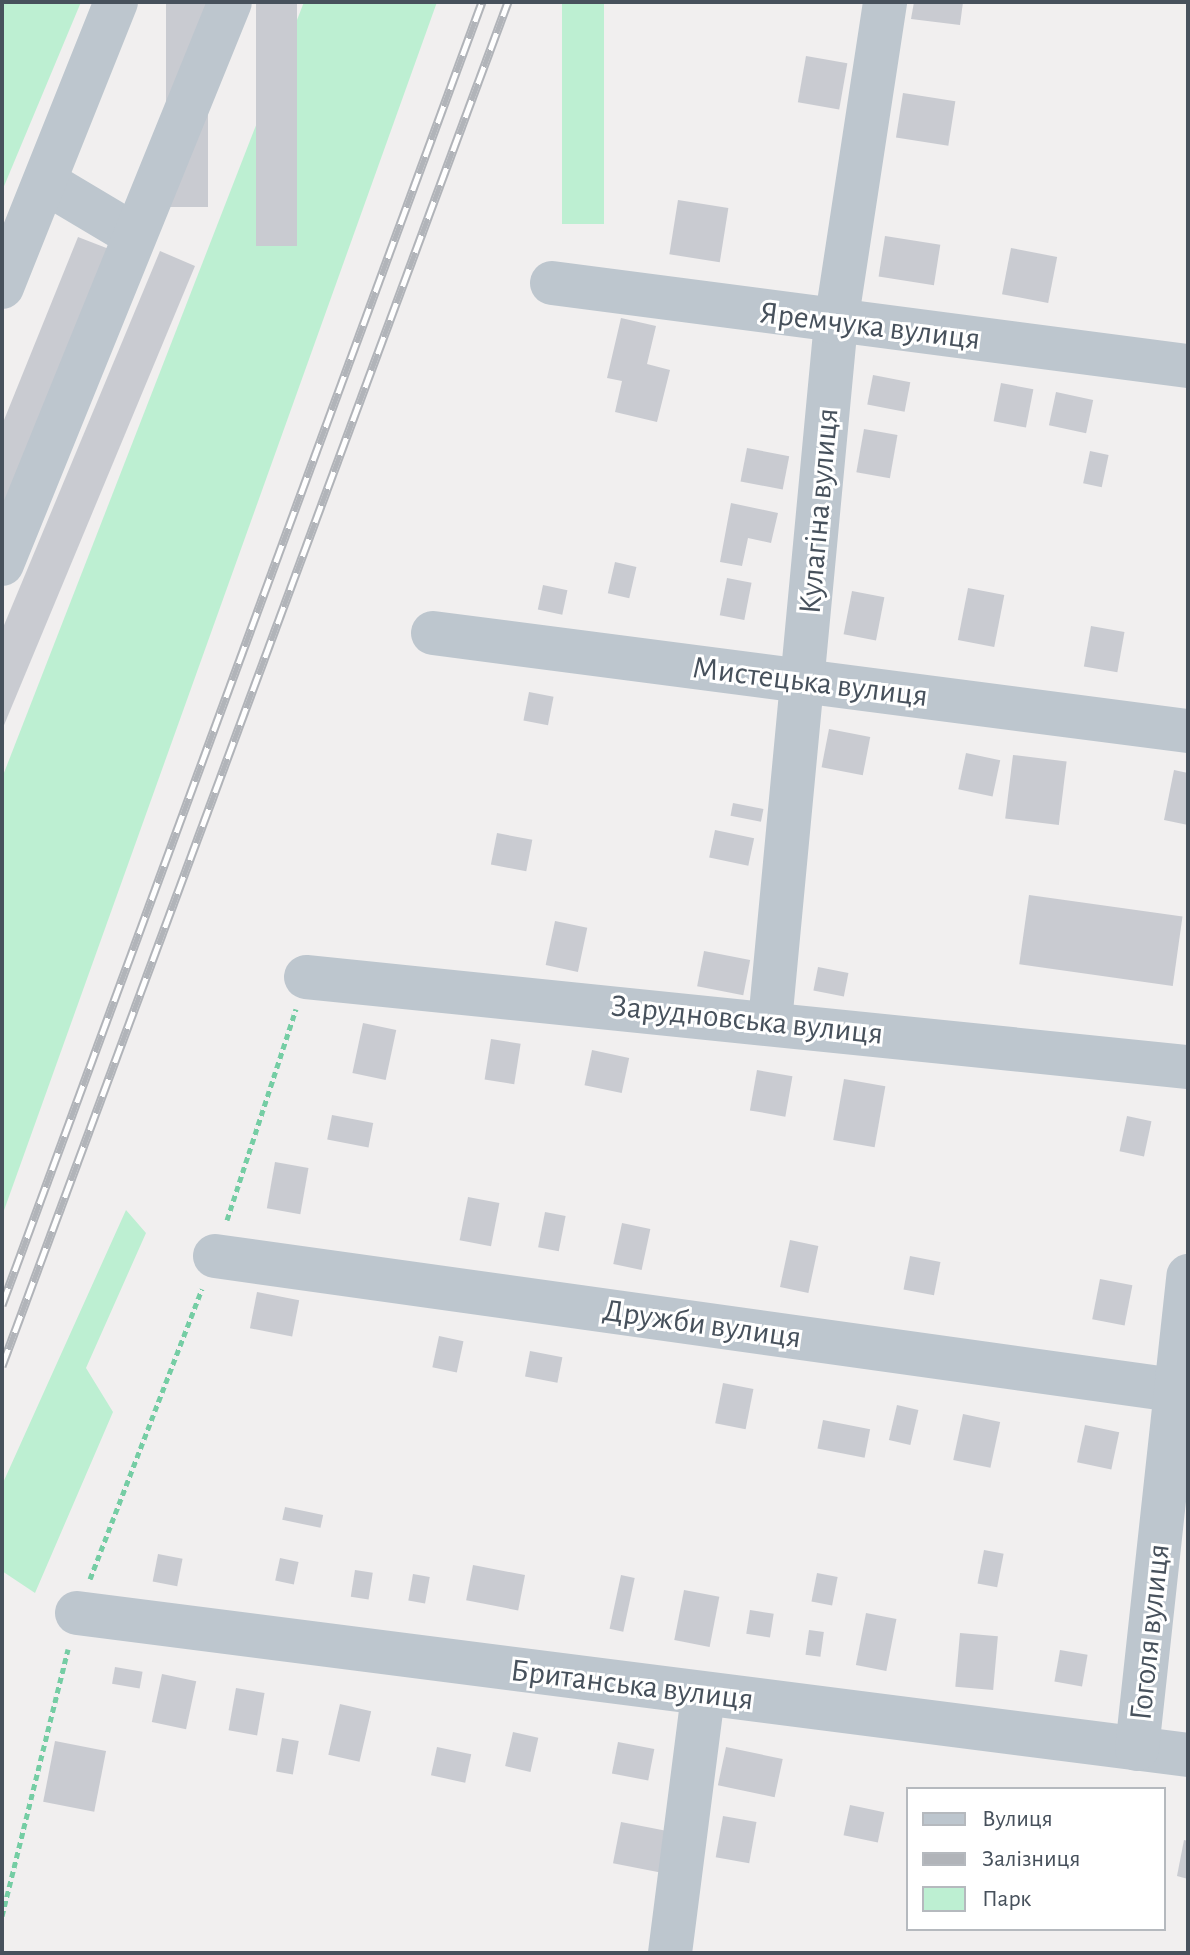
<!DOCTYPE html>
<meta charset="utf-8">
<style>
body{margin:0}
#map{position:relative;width:1190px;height:1955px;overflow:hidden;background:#f1efef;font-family:"Alegreya Sans",sans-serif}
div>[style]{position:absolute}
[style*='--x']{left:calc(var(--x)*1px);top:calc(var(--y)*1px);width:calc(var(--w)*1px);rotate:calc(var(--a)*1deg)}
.green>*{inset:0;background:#bdefd2;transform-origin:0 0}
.building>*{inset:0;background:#c9cbd1;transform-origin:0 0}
.path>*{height:5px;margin-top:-2.5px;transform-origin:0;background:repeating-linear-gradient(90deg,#75cda4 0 6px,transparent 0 10px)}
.minor>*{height:44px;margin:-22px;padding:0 22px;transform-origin:22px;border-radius:22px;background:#bdc6ce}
.rail>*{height:9px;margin-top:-4.5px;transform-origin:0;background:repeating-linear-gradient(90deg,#fff 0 18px,#b1b4b9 0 36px);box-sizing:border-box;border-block:2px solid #b1b4b9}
span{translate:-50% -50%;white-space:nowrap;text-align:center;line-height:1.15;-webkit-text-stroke:6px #fff;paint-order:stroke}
.street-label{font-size:32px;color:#47515c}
.frame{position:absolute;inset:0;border:4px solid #47515c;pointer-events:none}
.legend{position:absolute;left:906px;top:1787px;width:260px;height:144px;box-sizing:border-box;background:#fff;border:2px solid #b5b9be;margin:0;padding:10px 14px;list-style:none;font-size:24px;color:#47515c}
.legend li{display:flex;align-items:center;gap:16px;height:40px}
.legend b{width:40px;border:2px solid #b5b9be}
</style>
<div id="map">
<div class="green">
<div style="clip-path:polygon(2px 2px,81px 2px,2px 191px)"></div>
<div style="clip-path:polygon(304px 2px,437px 2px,2px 1216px,2px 778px)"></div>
<div style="left:562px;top:2px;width:42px;height:222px"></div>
<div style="clip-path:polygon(126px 1210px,146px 1233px,86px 1368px,113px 1412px,35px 1593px,2px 1571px,2px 1485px)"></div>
</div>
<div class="building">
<div style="left:166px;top:2px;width:42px;height:205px"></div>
<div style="left:256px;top:2px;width:41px;height:244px"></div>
<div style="clip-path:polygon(914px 2px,963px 2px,960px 25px,911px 19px)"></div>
<div style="left:806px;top:56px;width:42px;height:47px;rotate:10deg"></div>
<div style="left:903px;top:93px;width:53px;height:45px;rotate:9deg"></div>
<div style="left:678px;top:200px;width:51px;height:55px;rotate:9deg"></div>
<div style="left:885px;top:236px;width:56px;height:41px;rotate:9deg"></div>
<div style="clip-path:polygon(78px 237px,109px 249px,2px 516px,2px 425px)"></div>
<div style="left:1011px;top:248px;width:47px;height:47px;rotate:11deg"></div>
<div style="clip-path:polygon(160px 251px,195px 266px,2px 730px,2px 630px)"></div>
<div style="clip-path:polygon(621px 318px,656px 326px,647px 364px,670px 370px,657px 422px,615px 412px,622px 381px,607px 378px)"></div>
<div style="left:873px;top:375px;width:38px;height:30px;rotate:11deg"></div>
<div style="left:1001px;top:383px;width:33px;height:39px;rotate:11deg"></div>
<div style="left:1056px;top:392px;width:38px;height:34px;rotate:12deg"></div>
<div style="left:864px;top:429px;width:34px;height:44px;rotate:10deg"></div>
<div style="left:747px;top:448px;width:43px;height:34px;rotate:11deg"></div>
<div style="left:1090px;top:451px;width:19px;height:33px;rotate:12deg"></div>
<div style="clip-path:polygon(731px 503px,778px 513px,771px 543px,748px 538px,742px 566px,720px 562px)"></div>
<div style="left:615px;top:562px;width:22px;height:32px;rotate:13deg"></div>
<div style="left:727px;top:578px;width:25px;height:38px;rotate:11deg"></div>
<div style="left:543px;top:585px;width:25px;height:25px;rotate:12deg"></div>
<div style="left:968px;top:588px;width:37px;height:53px;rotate:11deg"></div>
<div style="left:852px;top:591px;width:33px;height:44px;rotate:11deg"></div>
<div style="left:1091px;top:626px;width:34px;height:41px;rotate:10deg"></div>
<div style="left:529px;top:692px;width:25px;height:29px;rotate:11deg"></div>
<div style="left:829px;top:729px;width:42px;height:39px;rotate:11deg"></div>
<div style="left:966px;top:753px;width:35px;height:37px;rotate:12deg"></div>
<div style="left:1013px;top:755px;width:54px;height:64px;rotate:7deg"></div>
<div style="clip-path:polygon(1174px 770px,1188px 773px,1188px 825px,1164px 820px)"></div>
<div style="left:733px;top:803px;width:31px;height:13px;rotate:11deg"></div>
<div style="left:715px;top:830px;width:40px;height:28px;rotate:12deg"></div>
<div style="left:497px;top:833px;width:36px;height:32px;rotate:11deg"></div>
<div style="left:1029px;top:895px;width:155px;height:70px;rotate:8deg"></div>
<div style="left:555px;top:921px;width:33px;height:45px;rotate:12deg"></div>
<div style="left:704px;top:951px;width:47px;height:36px;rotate:11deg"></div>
<div style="left:818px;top:967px;width:31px;height:24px;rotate:11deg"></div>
<div style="left:363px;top:1023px;width:34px;height:51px;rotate:12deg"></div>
<div style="left:491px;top:1039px;width:30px;height:41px;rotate:9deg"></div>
<div style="left:592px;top:1050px;width:38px;height:36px;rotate:12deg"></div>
<div style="left:757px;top:1070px;width:36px;height:41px;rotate:10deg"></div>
<div style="left:844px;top:1079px;width:42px;height:62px;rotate:10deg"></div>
<div style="left:332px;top:1115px;width:42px;height:25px;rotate:11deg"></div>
<div style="left:1127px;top:1116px;width:25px;height:36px;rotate:12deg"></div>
<div style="left:275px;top:1162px;width:34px;height:47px;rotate:10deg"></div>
<div style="left:468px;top:1197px;width:32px;height:44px;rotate:11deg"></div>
<div style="left:545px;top:1212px;width:21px;height:36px;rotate:11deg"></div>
<div style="left:622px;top:1223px;width:29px;height:42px;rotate:12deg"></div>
<div style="left:790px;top:1240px;width:29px;height:48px;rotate:12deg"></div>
<div style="left:910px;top:1256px;width:31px;height:34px;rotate:11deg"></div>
<div style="left:1100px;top:1279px;width:33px;height:41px;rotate:11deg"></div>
<div style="left:257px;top:1292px;width:43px;height:37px;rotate:11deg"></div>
<div style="left:439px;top:1336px;width:25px;height:32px;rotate:12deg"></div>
<div style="left:530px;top:1351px;width:33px;height:26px;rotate:11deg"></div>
<div style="left:723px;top:1383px;width:31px;height:41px;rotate:11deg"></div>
<div style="left:897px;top:1405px;width:22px;height:36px;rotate:13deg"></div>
<div style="left:963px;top:1414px;width:38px;height:47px;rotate:12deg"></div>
<div style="left:823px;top:1420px;width:48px;height:29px;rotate:11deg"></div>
<div style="left:1085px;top:1425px;width:35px;height:38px;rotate:12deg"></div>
<div style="left:285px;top:1507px;width:39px;height:13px;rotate:12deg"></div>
<div style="left:984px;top:1550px;width:20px;height:34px;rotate:11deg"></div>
<div style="left:158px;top:1554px;width:25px;height:28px;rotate:11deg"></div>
<div style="left:280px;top:1558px;width:19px;height:23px;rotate:12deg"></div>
<div style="left:473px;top:1565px;width:53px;height:36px;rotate:11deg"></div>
<div style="left:355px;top:1570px;width:18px;height:27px;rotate:9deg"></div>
<div style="left:817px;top:1573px;width:21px;height:29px;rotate:11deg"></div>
<div style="left:413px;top:1574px;width:17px;height:27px;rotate:10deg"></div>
<div style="left:621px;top:1575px;width:14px;height:55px;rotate:12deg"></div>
<div style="left:684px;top:1590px;width:36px;height:51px;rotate:11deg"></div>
<div style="left:750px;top:1610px;width:24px;height:24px;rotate:9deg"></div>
<div style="left:866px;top:1613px;width:31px;height:53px;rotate:11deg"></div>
<div style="left:809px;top:1630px;width:15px;height:25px;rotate:8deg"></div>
<div style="left:960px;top:1633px;width:38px;height:54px;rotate:5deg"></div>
<div style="left:1060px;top:1650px;width:28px;height:32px;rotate:10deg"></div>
<div style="left:115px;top:1667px;width:28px;height:17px;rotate:10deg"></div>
<div style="left:162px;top:1674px;width:35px;height:49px;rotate:12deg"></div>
<div style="left:236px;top:1688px;width:29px;height:43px;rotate:10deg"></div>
<div style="left:340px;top:1704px;width:32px;height:52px;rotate:13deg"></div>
<div style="left:513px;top:1732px;width:26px;height:35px;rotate:13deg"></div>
<div style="left:282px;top:1738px;width:17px;height:34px;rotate:10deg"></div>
<div style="left:55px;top:1741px;width:52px;height:62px;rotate:11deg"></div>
<div style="left:618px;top:1742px;width:37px;height:32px;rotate:11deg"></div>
<div style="left:437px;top:1747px;width:35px;height:29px;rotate:12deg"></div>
<div style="left:726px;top:1747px;width:58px;height:39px;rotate:12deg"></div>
<div style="left:850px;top:1805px;width:35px;height:31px;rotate:12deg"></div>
<div style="left:723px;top:1816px;width:34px;height:42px;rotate:10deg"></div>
<div style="left:621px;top:1822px;width:47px;height:42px;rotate:11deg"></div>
<div style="clip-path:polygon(1184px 1840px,1188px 1841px,1188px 1879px,1177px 1876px)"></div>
</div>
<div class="path">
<div style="--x:227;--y:1220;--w:222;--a:-71.9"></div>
<div style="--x:90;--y:1579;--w:311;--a:-68.9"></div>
<div style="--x:2;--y:1916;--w:275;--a:-76.1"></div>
</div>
<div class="minor">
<div style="--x:45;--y:182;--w:104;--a:30.8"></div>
<div style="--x:552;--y:283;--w:641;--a:7.44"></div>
<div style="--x:2;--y:287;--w:307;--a:-68.2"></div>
<div style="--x:2;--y:564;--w:606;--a:-67.92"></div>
<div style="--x:433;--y:633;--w:761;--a:7.4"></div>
<div style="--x:306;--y:977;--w:887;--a:5.83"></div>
<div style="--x:770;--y:1022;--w:702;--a:-84.61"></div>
<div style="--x:836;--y:323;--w:325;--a:-81.3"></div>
<div style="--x:215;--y:1256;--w:982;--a:7.96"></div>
<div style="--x:77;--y:1613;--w:1120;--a:7.28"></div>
<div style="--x:1137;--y:1749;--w:476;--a:-83.8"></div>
<div style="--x:670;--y:1953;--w:261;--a:-82.7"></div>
</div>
<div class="rail">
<div style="--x:2;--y:1305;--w:1389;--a:-69.78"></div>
<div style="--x:2;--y:1366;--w:1455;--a:-69.65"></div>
</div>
<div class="street-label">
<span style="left:870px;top:326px;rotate:7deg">Яремчука вулиця</span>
<span style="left:819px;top:511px;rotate:-85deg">Кулагіна вулиця</span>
<span style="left:810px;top:682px;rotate:7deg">Мистецька вулиця</span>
<span style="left:747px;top:1020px;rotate:6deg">Зарудновська вулиця</span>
<span style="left:702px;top:1324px;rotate:8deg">Дружби вулиця</span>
<span style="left:1150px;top:1632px;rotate:-84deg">Гоголя вулиця</span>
<span style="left:632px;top:1685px;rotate:7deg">Британська вулиця</span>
</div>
<div class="frame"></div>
<ul class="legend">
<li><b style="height:10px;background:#bdc6ce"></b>Вулиця</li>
<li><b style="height:10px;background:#b1b4b9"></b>Залізниця</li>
<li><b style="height:22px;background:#bdefd2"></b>Парк</li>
</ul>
</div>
